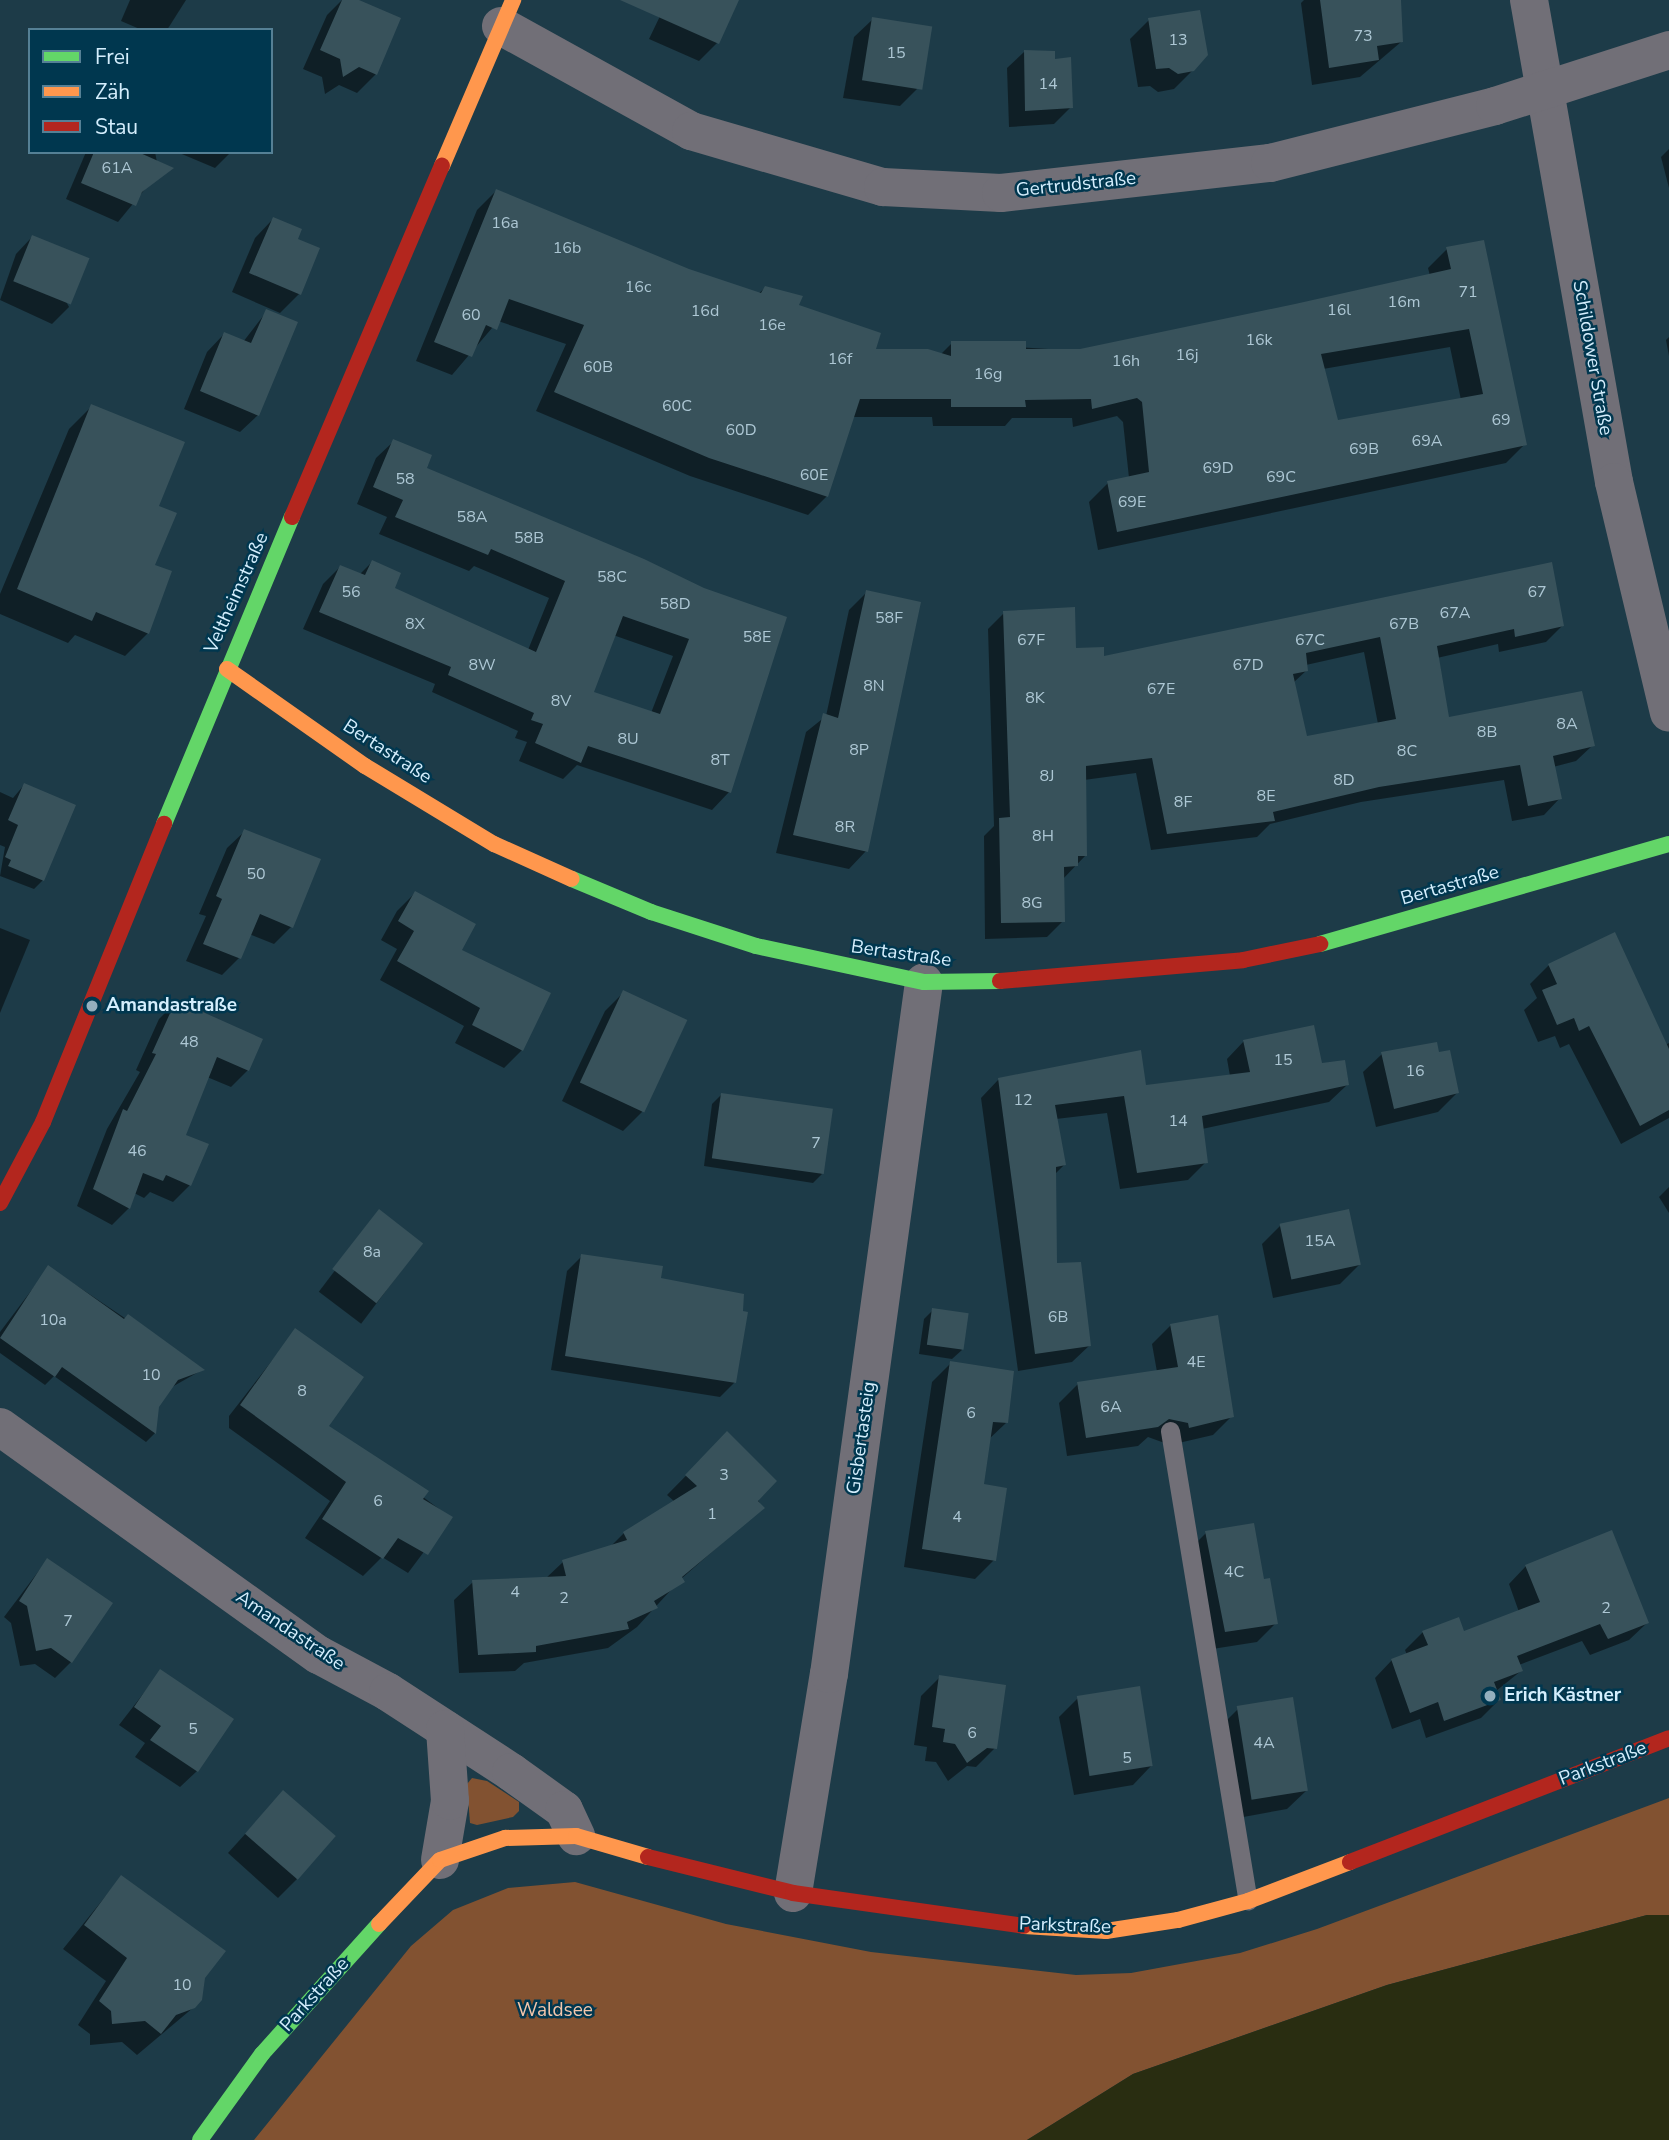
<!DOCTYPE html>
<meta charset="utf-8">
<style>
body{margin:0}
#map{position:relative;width:1669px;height:2140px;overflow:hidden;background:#1d3b48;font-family:"Nunito Sans",sans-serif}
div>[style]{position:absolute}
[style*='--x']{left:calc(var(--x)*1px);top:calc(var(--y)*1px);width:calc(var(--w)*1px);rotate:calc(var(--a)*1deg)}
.green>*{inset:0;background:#825231}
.water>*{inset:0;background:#292d11}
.shadow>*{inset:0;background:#0007;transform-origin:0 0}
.building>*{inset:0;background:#38525b;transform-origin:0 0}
.lane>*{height:19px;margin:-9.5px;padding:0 9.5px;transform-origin:9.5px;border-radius:9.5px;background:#716f77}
.street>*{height:38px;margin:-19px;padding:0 19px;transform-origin:19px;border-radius:19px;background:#716f77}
.fast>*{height:16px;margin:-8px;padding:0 8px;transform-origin:8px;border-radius:8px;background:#63d668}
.slow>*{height:16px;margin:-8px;padding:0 8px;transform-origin:8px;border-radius:8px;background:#ff974d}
.jam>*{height:16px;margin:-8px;padding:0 8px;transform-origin:8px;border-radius:8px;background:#b3261e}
.dots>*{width:19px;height:19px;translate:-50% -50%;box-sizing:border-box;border:4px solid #00374f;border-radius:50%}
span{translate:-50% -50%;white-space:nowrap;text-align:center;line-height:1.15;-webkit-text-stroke:5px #00374f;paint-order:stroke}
.number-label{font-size:16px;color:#adc7d4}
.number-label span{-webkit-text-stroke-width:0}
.street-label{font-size:19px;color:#d4eefd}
.poi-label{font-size:19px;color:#d4eefd;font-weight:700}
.left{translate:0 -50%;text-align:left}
.park-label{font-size:19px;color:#f3c6ab}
.legend{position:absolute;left:28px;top:28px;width:245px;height:126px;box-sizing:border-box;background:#00374f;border:2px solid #558095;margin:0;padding:9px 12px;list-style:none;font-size:21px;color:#d4eefd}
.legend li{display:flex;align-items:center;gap:14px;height:35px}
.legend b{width:35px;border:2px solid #558095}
</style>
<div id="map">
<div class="green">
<div style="clip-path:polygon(472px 1778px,487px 1781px,519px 1802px,519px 1811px,513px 1817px,477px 1825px,470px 1823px,467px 1784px)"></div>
<div style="clip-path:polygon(1669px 1798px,1669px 1915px,1647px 1915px,1387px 1985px,1133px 2074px,1027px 2140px,254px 2140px,411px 1946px,453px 1910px,508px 1888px,575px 1882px,726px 1924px,871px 1952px,1076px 1975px,1131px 1973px,1240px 1953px,1317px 1929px)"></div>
</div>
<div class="water">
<div style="clip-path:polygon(1647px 1915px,1669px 1915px,1669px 2140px,1027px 2140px,1133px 2074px,1387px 1985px)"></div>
</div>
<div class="shadow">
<div style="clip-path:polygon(130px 0,186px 0,167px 30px,142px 30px,121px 21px)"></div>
<div style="clip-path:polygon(342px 0,354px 0,376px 74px,357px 93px,339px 85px,325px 94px,322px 77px,303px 69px,327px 15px)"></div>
<div style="clip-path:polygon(652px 0,737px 0,717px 43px,699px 61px,649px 39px,661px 14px)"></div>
<div style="clip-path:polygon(1304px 0,1399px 0,1401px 42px,1360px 77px,1312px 85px,1301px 3px)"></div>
<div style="clip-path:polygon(873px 19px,919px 87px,900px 106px,843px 98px,854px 37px)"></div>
<div style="clip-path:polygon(1149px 20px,1193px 70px,1174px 89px,1158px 92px,1150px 86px,1138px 87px,1130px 39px)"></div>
<div style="clip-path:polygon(1024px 52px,1054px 61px,1071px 107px,1054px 124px,1009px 127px,1007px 68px)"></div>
<div style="clip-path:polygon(1669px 149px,1669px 188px,1661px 157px)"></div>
<div style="clip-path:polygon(86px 152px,155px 152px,159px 172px,118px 222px,66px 199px)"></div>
<div style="clip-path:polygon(177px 152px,231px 152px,215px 168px)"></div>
<div style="clip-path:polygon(evenodd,496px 191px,689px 271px,758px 294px,765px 288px,873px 351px,940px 355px,952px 343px,1080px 351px,1430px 276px,1428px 268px,1447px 249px,1525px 444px,1506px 463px,1098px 550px,1089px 502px,1108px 483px,1129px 478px,1123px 422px,1117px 416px,1073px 427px,1072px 418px,1012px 418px,1005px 426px,933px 426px,932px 417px,853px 417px,827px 496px,808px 515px,690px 476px,536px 411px,566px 344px,498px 321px,452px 375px,416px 361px,477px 210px,496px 191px,1450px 347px,1461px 400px,1336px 422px,1323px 369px,1450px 347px)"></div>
<div style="clip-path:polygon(273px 219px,299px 294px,280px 313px,232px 292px,255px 238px)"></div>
<div style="clip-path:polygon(32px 237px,69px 307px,52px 324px,0 300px,16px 254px)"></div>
<div style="clip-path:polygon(267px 311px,258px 415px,240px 432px,184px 409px,207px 352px,224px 334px,243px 342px)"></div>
<div style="clip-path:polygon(1669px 337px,1669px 356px,1666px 340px)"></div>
<div style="clip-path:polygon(92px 406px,156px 507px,148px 633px,125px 656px,75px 635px,68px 643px,0 614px,0 594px,69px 429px)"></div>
<div style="clip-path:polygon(evenodd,394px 441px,424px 469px,703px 590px,729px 792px,712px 810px,577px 765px,563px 779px,519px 761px,527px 742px,515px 738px,518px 731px,432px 692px,435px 684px,303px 629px,323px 584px,340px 567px,359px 575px,372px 562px,393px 589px,528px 650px,549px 598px,474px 566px,469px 571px,379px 534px,387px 517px,357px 504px,376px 458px,394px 441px,613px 635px,673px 656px,651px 713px,591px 693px,613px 635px)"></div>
<div style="clip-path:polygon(evenodd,1551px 564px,1562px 626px,1546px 642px,1499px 652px,1498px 644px,1437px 658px,1447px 719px,1593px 745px,1576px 761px,1553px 767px,1560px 798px,1544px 815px,1512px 821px,1504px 780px,1361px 802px,1270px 824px,1257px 837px,1151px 850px,1136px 773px,1084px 780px,1086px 855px,1062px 880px,1063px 921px,1047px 937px,985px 939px,984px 836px,994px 826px,988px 629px,1004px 613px,1074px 649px,1102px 658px,1551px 564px,1364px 652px,1378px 724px,1306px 738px,1293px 683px,1307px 670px,1306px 665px,1364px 652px)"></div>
<div style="clip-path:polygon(867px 592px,866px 851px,849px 869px,776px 853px,806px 732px,826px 716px,849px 610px)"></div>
<div style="clip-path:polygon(24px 785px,43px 880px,34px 889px,0 876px,5px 847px,0 845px,0 792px,13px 798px)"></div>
<div style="clip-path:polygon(245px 831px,291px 927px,274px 944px,249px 934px,239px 958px,222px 975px,186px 961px,206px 916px,199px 914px,227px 848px)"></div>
<div style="clip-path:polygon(415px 893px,459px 951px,522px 1050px,504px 1068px,455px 1043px,464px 1026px,380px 980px,397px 949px,381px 940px,397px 911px)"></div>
<div style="clip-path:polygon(0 928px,30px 940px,0 1013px)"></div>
<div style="clip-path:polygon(1549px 965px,1665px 1045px,1669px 1043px,1669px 1118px,1621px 1144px,1569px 1044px,1560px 1048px,1555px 1036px,1538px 1042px,1524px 1010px,1537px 998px,1530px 984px)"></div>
<div style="clip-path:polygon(623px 993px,642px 1112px,623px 1131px,562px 1101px,605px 1011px)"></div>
<div style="clip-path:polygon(176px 1002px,248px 1070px,231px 1087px,207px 1077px,184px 1136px,190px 1185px,173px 1202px,150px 1192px,144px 1198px,134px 1193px,129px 1208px,112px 1225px,77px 1206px,107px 1129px,140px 1072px,136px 1070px,159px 1019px)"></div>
<div style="clip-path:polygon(1244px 1041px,1320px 1065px,1347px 1085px,1329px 1102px,1202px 1129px,1206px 1162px,1188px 1180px,1120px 1189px,1107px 1113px,1056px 1119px,1064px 1165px,1055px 1174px,1055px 1265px,1090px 1345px,1072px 1362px,1018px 1371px,981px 1098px,998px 1080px,1144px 1087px,1230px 1076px,1227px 1059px)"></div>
<div style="clip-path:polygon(1382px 1054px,1437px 1054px,1457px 1093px,1438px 1112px,1376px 1127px,1363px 1072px)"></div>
<div style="clip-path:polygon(721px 1095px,822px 1174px,813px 1183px,704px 1166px,712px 1104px)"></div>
<div style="clip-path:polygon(1669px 1187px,1669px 1213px,1659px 1197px)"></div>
<div style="left:379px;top:1212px;width:53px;height:100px;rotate:37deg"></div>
<div style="clip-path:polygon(1281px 1225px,1359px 1265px,1340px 1284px,1273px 1298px,1262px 1244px)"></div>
<div style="clip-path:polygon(582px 1256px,658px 1280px,735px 1382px,720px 1397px,551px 1370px,567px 1271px)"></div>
<div style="clip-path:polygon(49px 1267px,202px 1370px,172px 1387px,158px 1406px,155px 1433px,146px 1442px,54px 1376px,45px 1385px,0 1353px,0 1332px)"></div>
<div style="clip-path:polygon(933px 1310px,962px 1350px,952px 1359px,919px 1354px,924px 1319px)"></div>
<div style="clip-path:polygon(1171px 1325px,1232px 1416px,1213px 1435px,1170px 1445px,1148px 1437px,1138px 1446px,1067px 1456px,1059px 1403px,1078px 1384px,1157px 1372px,1152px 1344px)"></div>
<div style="clip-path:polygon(295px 1331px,327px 1426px,450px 1517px,408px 1573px,382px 1557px,363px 1576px,305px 1538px,330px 1501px,229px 1428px,229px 1416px)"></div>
<div style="clip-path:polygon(951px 1363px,1006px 1423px,988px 1440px,982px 1485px,994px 1560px,975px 1579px,904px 1567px,932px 1382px)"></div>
<div style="clip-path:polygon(727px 1434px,762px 1508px,681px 1579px,637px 1627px,608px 1648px,524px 1663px,515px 1671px,459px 1673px,454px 1600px,473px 1582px,545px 1579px,563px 1562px,610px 1547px,624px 1533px,675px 1502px,667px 1495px)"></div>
<div style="clip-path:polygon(1206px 1533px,1262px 1581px,1276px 1623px,1257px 1642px,1206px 1650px,1187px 1552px)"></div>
<div style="clip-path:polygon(47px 1560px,71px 1662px,55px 1678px,35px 1664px,20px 1666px,11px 1623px,4px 1617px)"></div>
<div style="clip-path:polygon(1526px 1566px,1647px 1623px,1629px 1640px,1590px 1655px,1582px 1641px,1519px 1665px,1521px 1671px,1496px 1691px,1499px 1700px,1481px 1718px,1426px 1738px,1420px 1719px,1392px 1729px,1375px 1678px,1392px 1660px,1407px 1655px,1405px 1650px,1423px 1632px,1463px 1633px,1519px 1612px,1509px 1584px)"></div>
<div style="clip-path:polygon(160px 1672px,197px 1771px,180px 1787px,135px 1757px,145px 1743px,119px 1725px)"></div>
<div style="clip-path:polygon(940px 1677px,995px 1748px,976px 1767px,967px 1766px,948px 1781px,936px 1762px,925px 1761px,927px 1747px,914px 1745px,921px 1696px)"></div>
<div style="clip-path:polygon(1078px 1698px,1151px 1766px,1133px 1785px,1074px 1795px,1059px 1717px)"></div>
<div style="clip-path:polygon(1238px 1709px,1306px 1791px,1287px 1809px,1238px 1818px,1219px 1728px)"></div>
<div style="clip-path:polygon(283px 1792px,297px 1879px,278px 1898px,228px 1853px)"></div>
<div style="clip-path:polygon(121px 1877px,203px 1977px,194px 2007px,137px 2055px,122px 2042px,90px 2045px,90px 2034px,78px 2025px,106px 1981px,63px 1949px)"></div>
</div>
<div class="building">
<div style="clip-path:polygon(342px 0,359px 0,401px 18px,377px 75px,359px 67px,343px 77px,340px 59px,320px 50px)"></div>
<div style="clip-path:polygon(620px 0,739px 0,719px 44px)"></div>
<div style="clip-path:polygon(1320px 0,1401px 0,1403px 42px,1377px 46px,1379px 60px,1329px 68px)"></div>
<div style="clip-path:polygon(1200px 10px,1208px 55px,1194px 71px,1178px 74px,1169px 68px,1156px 69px,1148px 18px)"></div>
<div style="left:872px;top:17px;width:61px;height:64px;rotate:9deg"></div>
<div style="clip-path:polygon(1024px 50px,1055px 51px,1055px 59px,1071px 57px,1073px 108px,1025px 111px)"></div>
<div style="clip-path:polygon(94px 152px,138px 152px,174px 168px,142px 192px,136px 206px,81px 183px)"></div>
<div style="clip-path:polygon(evenodd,496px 189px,689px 269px,761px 293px,765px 286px,803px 296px,799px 305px,881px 333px,876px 349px,928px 349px,951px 356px,951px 341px,1026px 341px,1026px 349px,1080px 349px,1295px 304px,1451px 269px,1446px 247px,1484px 240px,1527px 445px,1117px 532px,1107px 481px,1149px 472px,1142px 402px,1137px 398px,1092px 409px,1091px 399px,1025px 400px,1026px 407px,951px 407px,951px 399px,860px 399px,828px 497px,709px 458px,554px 392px,584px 325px,509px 299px,497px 330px,486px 325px,472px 357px,434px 342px,496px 189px,1469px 329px,1483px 394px,1338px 420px,1321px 354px,1469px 329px)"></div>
<div style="clip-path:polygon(273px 217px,302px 229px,298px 239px,320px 248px,301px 295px,249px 273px)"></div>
<div style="left:32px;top:235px;width:62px;height:50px;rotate:22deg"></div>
<div style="clip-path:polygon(266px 309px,298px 322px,259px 416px,200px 391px,224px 332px,251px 343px)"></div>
<div style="clip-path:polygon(91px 404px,185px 442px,159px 506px,177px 513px,155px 565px,172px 571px,149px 634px,96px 612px,92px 621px,17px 589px)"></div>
<div style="clip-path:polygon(evenodd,393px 439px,432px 455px,427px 468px,644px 559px,704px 588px,787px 617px,731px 793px,588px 746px,581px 763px,535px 743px,543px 724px,531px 720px,534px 713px,448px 675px,451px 667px,319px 612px,340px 565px,365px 575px,372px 560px,401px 573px,395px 588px,536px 652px,565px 581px,491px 549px,488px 555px,395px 517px,403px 500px,373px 487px,393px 439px,623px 616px,689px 639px,660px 714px,594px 692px,623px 616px)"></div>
<div style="clip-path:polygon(evenodd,1552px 562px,1564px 626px,1515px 637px,1514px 629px,1437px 646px,1449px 717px,1582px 691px,1595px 746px,1553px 756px,1562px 799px,1528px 806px,1520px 765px,1379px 787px,1273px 812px,1275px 821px,1167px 834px,1152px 758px,1086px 766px,1087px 856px,1078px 856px,1078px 866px,1064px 867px,1065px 922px,1001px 923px,999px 818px,1010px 817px,1003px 611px,1075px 607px,1076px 648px,1104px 647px,1104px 656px,1552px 562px,1380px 637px,1396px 719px,1307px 736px,1293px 674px,1308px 671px,1306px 653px,1380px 637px)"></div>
<div style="clip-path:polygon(866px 590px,921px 602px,868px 852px,793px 835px,823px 713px,838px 718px)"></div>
<div style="clip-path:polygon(24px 783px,76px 805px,44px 881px,8px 866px,11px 860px,5px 857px,18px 825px,8px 820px)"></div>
<div style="clip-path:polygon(244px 829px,321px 859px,293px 928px,260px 914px,241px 959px,203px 944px,222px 899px,216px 896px)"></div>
<div style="clip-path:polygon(415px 891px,476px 924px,462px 950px,551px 993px,523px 1051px,472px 1025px,480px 1008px,397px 961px,414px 931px,398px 921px)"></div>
<div style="clip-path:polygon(1615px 932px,1669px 1049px,1669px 1110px,1640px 1126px,1589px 1026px,1579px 1031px,1574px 1018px,1557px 1025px,1542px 990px,1557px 984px,1548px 964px)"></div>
<div style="left:623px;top:990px;width:71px;height:102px;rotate:25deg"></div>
<div style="clip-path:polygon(176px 1000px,263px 1039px,249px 1071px,217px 1057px,186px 1135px,209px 1144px,191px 1186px,166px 1175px,163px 1181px,143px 1173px,130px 1209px,93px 1189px,123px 1109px,127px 1111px,156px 1054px,152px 1053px)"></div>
<div style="clip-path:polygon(1314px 1025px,1322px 1063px,1345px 1060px,1349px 1085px,1202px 1116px,1208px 1163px,1137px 1173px,1124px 1096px,1055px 1105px,1066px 1165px,1056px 1167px,1057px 1263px,1081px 1262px,1091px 1346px,1035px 1354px,998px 1078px,1141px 1050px,1146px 1085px,1250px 1072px,1243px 1040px)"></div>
<div style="clip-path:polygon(1437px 1042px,1439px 1052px,1450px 1050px,1459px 1093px,1394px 1109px,1381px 1052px)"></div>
<div style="left:721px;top:1093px;width:113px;height:66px;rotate:8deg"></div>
<div style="left:379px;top:1209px;width:56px;height:76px;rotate:38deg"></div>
<div style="left:1349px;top:1209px;width:57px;height:71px;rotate:78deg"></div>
<div style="clip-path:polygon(581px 1254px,663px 1266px,661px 1278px,744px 1294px,743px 1311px,748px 1312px,736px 1383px,565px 1356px)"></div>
<div style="clip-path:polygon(48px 1265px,124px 1319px,128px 1314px,205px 1370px,178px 1380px,159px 1407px,156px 1434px,62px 1367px,55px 1377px,0 1338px)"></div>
<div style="left:932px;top:1308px;width:37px;height:37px;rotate:8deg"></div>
<div style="clip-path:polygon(1218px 1315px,1234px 1417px,1189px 1428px,1188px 1423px,1169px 1419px,1158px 1427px,1086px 1438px,1077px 1382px,1178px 1367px,1170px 1324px)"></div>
<div style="clip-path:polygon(295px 1328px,364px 1377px,329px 1426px,429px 1491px,423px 1499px,453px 1517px,428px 1555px,398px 1538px,383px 1559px,322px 1519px,346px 1482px,240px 1405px)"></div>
<div style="clip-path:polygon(950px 1361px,1014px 1371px,1008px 1423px,993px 1422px,984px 1484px,1007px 1488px,996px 1561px,922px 1549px)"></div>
<div style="clip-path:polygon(727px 1431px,777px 1481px,758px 1501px,765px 1508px,682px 1577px,685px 1582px,654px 1601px,658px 1608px,627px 1622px,629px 1629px,536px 1646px,536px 1652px,478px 1655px,472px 1580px,566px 1576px,562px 1560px,627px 1540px,623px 1532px,697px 1486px,685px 1475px)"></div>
<div style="clip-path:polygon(1254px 1523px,1264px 1579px,1270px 1578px,1278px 1624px,1225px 1632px,1205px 1531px)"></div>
<div style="clip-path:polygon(1612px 1530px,1649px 1623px,1608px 1639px,1600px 1624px,1517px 1656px,1523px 1671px,1494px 1682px,1501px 1700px,1444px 1721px,1438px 1702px,1410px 1713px,1391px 1659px,1428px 1645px,1422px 1631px,1459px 1617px,1464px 1631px,1540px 1602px,1525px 1565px)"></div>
<div style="clip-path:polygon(47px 1558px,113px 1603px,72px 1663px,51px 1648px,36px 1651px,27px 1606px,19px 1601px)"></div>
<div style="clip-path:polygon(160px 1669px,234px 1719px,198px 1772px,150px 1740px,161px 1726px,134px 1707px)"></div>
<div style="clip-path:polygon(939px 1675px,1006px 1685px,997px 1749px,987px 1748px,967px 1763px,955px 1744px,943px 1742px,945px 1729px,932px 1727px)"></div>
<div style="left:1140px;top:1686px;width:81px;height:64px;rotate:81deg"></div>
<div style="left:1293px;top:1697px;width:95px;height:57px;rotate:81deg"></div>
<div style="left:283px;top:1790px;width:70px;height:58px;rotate:41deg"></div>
<div style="clip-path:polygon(121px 1875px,226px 1951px,205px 1978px,202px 2000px,195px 2008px,176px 2015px,161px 2034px,145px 2021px,112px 2024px,111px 2011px,99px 2001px,127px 1958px,84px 1925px)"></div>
</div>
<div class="lane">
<div style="--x:1170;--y:1431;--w:476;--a:80.6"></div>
</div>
<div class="street">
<div style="--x:1529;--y:0;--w:489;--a:80"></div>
<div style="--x:1614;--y:482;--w:237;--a:76.6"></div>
<div style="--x:501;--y:26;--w:217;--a:28.9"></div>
<div style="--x:691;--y:131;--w:200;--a:16.3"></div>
<div style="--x:883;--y:187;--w:118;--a:2.9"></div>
<div style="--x:1001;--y:193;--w:271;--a:-6.4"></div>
<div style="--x:1270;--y:163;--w:232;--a:-14.2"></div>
<div style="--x:1495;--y:106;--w:183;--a:-17.8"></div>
<div style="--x:0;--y:1427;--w:392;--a:35.6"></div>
<div style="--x:319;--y:1655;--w:78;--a:28.2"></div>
<div style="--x:388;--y:1692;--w:147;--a:33"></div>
<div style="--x:511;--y:1772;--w:65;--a:35.6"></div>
<div style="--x:564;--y:1810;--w:29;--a:65"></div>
<div style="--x:440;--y:1860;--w:60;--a:-80.4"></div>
<div style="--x:450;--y:1801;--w:72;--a:-94"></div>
<div style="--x:793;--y:1893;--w:222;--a:-80.7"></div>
<div style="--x:829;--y:1674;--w:698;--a:-82.18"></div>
</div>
<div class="fast">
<div style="--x:164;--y:824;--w:333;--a:-67.4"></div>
<div style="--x:572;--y:879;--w:86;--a:22.7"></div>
<div style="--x:651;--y:912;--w:110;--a:17.9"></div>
<div style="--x:756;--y:946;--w:172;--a:12.1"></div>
<div style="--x:924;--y:982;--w:76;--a:-0.8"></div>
<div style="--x:1320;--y:944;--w:363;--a:-16"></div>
<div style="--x:200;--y:2140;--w:106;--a:-54.2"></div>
<div style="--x:262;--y:2054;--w:175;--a:-48"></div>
</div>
<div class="slow">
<div style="--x:442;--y:166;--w:181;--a:-66.8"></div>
<div style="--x:227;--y:669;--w:169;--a:35.1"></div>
<div style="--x:365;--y:766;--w:151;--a:31.2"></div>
<div style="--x:494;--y:844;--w:85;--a:24.2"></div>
<div style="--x:379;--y:1924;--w:88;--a:-46.4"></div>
<div style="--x:440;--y:1860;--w:69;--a:-18.7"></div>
<div style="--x:505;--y:1838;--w:71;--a:-1.6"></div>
<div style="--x:576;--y:1836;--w:75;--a:16.3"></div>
<div style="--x:1024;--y:1926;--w:82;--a:3.5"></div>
<div style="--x:1106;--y:1931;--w:73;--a:-8.7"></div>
<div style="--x:1178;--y:1920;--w:73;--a:-15.2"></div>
<div style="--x:1248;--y:1901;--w:109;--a:-20.9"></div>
</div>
<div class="jam">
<div style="--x:292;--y:517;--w:382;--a:-66.9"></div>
<div style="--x:1000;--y:981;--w:244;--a:-4.9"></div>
<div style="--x:1243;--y:960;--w:79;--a:-11.7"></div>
<div style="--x:0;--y:1203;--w:92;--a:-62"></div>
<div style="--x:43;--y:1122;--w:322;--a:-67.9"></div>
<div style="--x:648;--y:1857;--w:149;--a:13.9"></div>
<div style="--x:793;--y:1893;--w:233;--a:8.1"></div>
<div style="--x:1350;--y:1862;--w:342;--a:-21.2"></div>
</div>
<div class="dots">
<div style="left:92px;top:1006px;background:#94afbe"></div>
<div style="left:1490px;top:1696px;background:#94afbe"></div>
</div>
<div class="number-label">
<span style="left:1363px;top:36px">73</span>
<span style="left:1178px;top:40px">13</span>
<span style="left:896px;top:53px">15</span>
<span style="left:1048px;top:84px">14</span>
<span style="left:117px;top:168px">61A</span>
<span style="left:505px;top:223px">16a</span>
<span style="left:567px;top:248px">16b</span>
<span style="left:638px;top:287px">16c</span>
<span style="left:1468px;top:292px">71</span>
<span style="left:1404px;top:302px">16m</span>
<span style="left:1339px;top:310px">16l</span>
<span style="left:705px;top:311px">16d</span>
<span style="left:471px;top:315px">60</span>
<span style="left:772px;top:325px">16e</span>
<span style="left:1259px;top:340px">16k</span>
<span style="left:1187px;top:355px">16j</span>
<span style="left:840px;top:359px">16f</span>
<span style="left:1126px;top:361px">16h</span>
<span style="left:598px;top:367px">60B</span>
<span style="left:988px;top:374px">16g</span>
<span style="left:677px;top:406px">60C</span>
<span style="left:1501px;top:420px">69</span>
<span style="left:741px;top:430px">60D</span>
<span style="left:1427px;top:441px">69A</span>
<span style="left:1364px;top:449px">69B</span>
<span style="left:1218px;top:468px">69D</span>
<span style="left:814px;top:475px">60E</span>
<span style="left:1281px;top:477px">69C</span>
<span style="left:405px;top:479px">58</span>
<span style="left:1132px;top:502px">69E</span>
<span style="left:472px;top:517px">58A</span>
<span style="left:529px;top:538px">58B</span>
<span style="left:612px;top:577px">58C</span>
<span style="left:351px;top:592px">56</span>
<span style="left:1537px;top:592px">67</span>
<span style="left:675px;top:604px">58D</span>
<span style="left:1455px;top:613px">67A</span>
<span style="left:889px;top:618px">58F</span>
<span style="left:415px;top:624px">8X</span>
<span style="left:1404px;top:624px">67B</span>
<span style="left:757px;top:637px">58E</span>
<span style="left:1031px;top:640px">67F</span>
<span style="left:1310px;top:640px">67C</span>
<span style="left:482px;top:665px">8W</span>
<span style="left:1248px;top:665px">67D</span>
<span style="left:874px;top:686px">8N</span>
<span style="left:1161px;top:689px">67E</span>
<span style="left:1035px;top:698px">8K</span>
<span style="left:561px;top:701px">8V</span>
<span style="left:1567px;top:724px">8A</span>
<span style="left:1487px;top:732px">8B</span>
<span style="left:628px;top:739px">8U</span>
<span style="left:859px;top:750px">8P</span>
<span style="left:1407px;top:751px">8C</span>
<span style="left:720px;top:760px">8T</span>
<span style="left:1047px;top:776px">8J</span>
<span style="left:1344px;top:780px">8D</span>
<span style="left:1266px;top:796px">8E</span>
<span style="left:1183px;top:802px">8F</span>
<span style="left:845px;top:827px">8R</span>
<span style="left:1043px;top:836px">8H</span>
<span style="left:256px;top:874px">50</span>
<span style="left:1032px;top:903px">8G</span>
<span style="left:189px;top:1042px">48</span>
<span style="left:1283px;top:1060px">15</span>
<span style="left:1415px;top:1071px">16</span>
<span style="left:1023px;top:1100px">12</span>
<span style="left:1178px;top:1121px">14</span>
<span style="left:816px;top:1143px">7</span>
<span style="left:137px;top:1151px">46</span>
<span style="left:1320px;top:1241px">15A</span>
<span style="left:372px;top:1252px">8a</span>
<span style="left:1058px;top:1317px">6B</span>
<span style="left:53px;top:1320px">10a</span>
<span style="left:1196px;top:1362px">4E</span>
<span style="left:151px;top:1375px">10</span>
<span style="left:302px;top:1391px">8</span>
<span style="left:1111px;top:1407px">6A</span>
<span style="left:971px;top:1413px">6</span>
<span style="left:724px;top:1475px">3</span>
<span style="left:378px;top:1501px">6</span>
<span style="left:712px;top:1514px">1</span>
<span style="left:957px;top:1517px">4</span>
<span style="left:1234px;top:1572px">4C</span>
<span style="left:515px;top:1592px">4</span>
<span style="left:564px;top:1598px">2</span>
<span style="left:1606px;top:1608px">2</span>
<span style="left:68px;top:1621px">7</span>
<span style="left:193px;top:1729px">5</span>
<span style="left:972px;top:1733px">6</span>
<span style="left:1264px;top:1743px">4A</span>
<span style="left:1127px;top:1758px">5</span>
<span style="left:182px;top:1985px">10</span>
</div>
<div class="street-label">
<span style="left:1076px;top:185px;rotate:-6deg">Gertrudstraße</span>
<span style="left:1592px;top:358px;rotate:80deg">Schildower Straße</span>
<span style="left:237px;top:593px;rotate:-66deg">Veltheimstraße</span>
<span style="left:387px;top:752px;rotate:33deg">Bertastraße</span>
<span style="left:1450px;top:886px;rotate:-16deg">Bertastraße</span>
<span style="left:901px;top:954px;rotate:8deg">Bertastraße</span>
<span style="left:862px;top:1438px;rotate:-82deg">Gisbertasteig</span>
<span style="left:290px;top:1631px;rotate:34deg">Amandastraße</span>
<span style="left:1603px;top:1764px;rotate:-21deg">Parkstraße</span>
<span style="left:1065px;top:1926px;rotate:2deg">Parkstraße</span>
<span style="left:315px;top:1995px;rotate:-48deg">Parkstraße</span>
</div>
<div class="poi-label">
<span class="left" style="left:106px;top:1006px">Amandastraße</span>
<span class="left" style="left:1504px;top:1696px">Erich Kästner</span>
</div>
<div class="park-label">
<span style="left:555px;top:2011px">Waldsee</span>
</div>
<ul class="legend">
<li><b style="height:9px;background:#63d668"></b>Frei</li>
<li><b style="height:9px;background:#ff974d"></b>Zäh</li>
<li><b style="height:9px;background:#b3261e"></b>Stau</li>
</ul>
</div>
